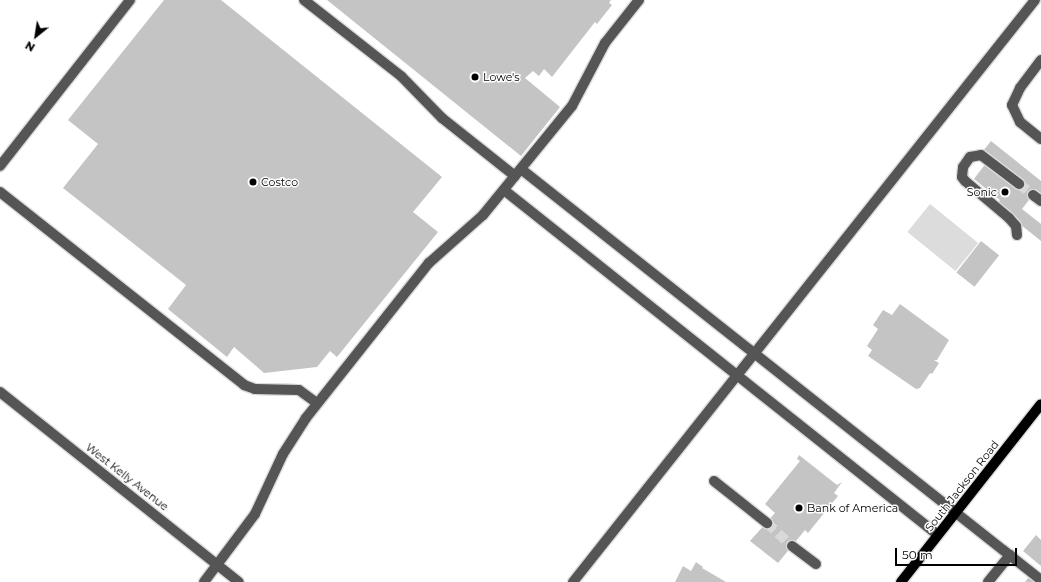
<!DOCTYPE html>
<style>
body{margin:0}
#map{position:relative;width:1041px;height:582px;overflow:hidden;background:#fff;font-family:Montserrat,sans-serif}
div>[style]{position:absolute}
[style*='--x']{left:calc(var(--x)*1px);top:calc(var(--y)*1px);width:calc(var(--w)*1px);rotate:calc(var(--a)*1deg)}
.green>*{inset:0;background:#dcdcdc;transform-origin:0 0}
.building>*{inset:0;background:#c4c4c4;transform-origin:0 0}
.minor-tunnel>*{height:10px;margin-top:-5px;transform-origin:0;background:repeating-linear-gradient(90deg,#d9d9d9 0 10px,transparent 0 15px)}
.roads{filter:drop-shadow(1px 0 #dbdbdb) drop-shadow(-1px 0 #dbdbdb) drop-shadow(0 1px #dbdbdb) drop-shadow(0 -1px #dbdbdb)}
.minor>*{height:10px;margin:-5px;padding:0 5px;transform-origin:5px;border-radius:5px;background:#555}
.major>*{height:10px;margin:-5px;padding:0 5px;transform-origin:5px;border-radius:5px;background:#000}
.dots>*{width:11px;height:11px;translate:-50% -50%;box-sizing:border-box;border:2px solid #fff;border-radius:50%}
span{translate:-50% -50%;white-space:nowrap;text-align:center;line-height:1.15;-webkit-text-stroke:3px #fff;paint-order:stroke}
.poi-label{font-size:11px;color:#000}
.left{translate:0 -50%;text-align:left}
.right{translate:-100% -50%;text-align:right}
.street-label{font-size:11px;color:#000}
.north{position:absolute;left:16px;top:16px;width:40px;height:40px;-webkit-text-stroke:3px #fff;paint-order:stroke;rotate:210deg;font-size:11px;font-weight:700;line-height:16px;text-align:center;color:#000}
.north::after{content:'';display:block;margin:auto;width:14px;height:18px;background:#000;clip-path:polygon(50% 0,100% 100%,50% 72%,0 100%)}
.scale{position:absolute;left:895px;top:548px;width:122px;height:18px;box-sizing:border-box;border:2px solid #000;border-top:0;padding-left:5px;font-size:12px;line-height:14px;white-space:nowrap;color:#000;-webkit-text-stroke:3px #fff;paint-order:stroke}
</style>
<div id="map">
<div class="green">
<div style="left:930px;top:204px;width:62px;height:36px;rotate:39deg"></div>
</div>
<div class="building">
<div style="clip-path:polygon(164px 0,221px 0,442px 177px,413px 212px,438px 232px,337px 357px,330px 351px,317px 367px,264px 373px,234px 347px,227px 357px,168px 309px,186px 285px,63px 188px,98px 144px,68px 120px)"></div>
<div style="clip-path:polygon(327px 0,611px 0,609px 3px,612px 5px,597px 24px,595px 22px,552px 77px,544px 69px,539px 76px,533px 71px,525px 78px,560px 107px,521px 156px)"></div>
<div style="clip-path:polygon(991px 141px,1041px 181px,1041px 197px,1035px 192px,1022px 209px,1041px 224px,1041px 241px,996px 205px,1000px 200px,974px 179px,986px 163px,983px 151px)"></div>
<div style="left:981px;top:241px;width:23px;height:40px;rotate:38deg"></div>
<div style="clip-path:polygon(900px 304px,949px 340px,937px 360px,934px 360px,939px 363px,932px 374px,930px 373px,920px 388px,916px 389px,868px 356px,872px 350px,867px 346px,878px 329px,873px 325px,883px 310px,892px 315px)"></div>
<div style="clip-path:polygon(799px 455px,837px 485px,842px 482px,834px 493px,838px 496px,808px 533px,805px 530px,778px 563px,750px 541px,775px 513px,765px 504px,800px 461px,797px 459px)"></div>
<div style="clip-path:polygon(1036px 535px,1041px 540px,1041px 566px,1023px 551px)"></div>
<div style="clip-path:polygon(696px 562px,703px 567px,702px 568px,726px 582px,675px 582px,683px 566px,691px 571px)"></div>
<div style="clip-path:polygon(1029px 577px,1036px 582px,1025px 582px)"></div>
</div>
<div class="minor-tunnel">
<div style="--x:1019;--y:184;--w:18;--a:38"></div>
<div style="--x:767;--y:523;--w:34;--a:43"></div>
</div>
<div class="roads">
<div class="minor">
<div style="--x:304;--y:0;--w:123;--a:38.1"></div>
<div style="--x:401;--y:76;--w:59;--a:45.7"></div>
<div style="--x:442;--y:118;--w:93;--a:38.5"></div>
<div style="--x:1041;--y:60;--w:35;--a:127"></div>
<div style="--x:1020;--y:88;--w:19;--a:115"></div>
<div style="--x:1012;--y:105;--w:19;--a:65"></div>
<div style="--x:1020;--y:122;--w:27;--a:39"></div>
<div style="--x:0;--y:166;--w:211;--a:-51.9"></div>
<div style="--x:521;--y:169;--w:663;--a:38.32"></div>
<div style="--x:504;--y:190;--w:554;--a:38.48"></div>
<div style="--x:0;--y:192;--w:311;--a:38.3"></div>
<div style="--x:244;--y:385;--w:12;--a:20"></div>
<div style="--x:255;--y:389;--w:44;--a:1.3"></div>
<div style="--x:299;--y:390;--w:22;--a:36"></div>
<div style="--x:1033;--y:195;--w:10;--a:37"></div>
<div style="--x:1017;--y:235;--w:9;--a:-96"></div>
<div style="--x:1016;--y:226;--w:11;--a:-131"></div>
<div style="--x:1009;--y:218;--w:57;--a:-139.9"></div>
<div style="--x:965;--y:181;--w:5;--a:-127"></div>
<div style="--x:962;--y:177;--w:10;--a:-84"></div>
<div style="--x:963;--y:167;--w:12;--a:-55"></div>
<div style="--x:970;--y:157;--w:11;--a:-10"></div>
<div style="--x:981;--y:155;--w:48;--a:37.3"></div>
<div style="--x:0;--y:392;--w:305;--a:38.5"></div>
<div style="--x:714;--y:481;--w:68;--a:38.4"></div>
<div style="--x:792;--y:546;--w:30;--a:37"></div>
<div style="--x:204;--y:582;--w:85;--a:-53.1"></div>
<div style="--x:255;--y:514;--w:66;--a:-65"></div>
<div style="--x:283;--y:454;--w:43;--a:-57.4"></div>
<div style="--x:306;--y:418;--w:198;--a:-51.6"></div>
<div style="--x:429;--y:263;--w:72;--a:-41.6"></div>
<div style="--x:483;--y:215;--w:141;--a:-50.8"></div>
<div style="--x:572;--y:106;--w:71;--a:-62.4"></div>
<div style="--x:605;--y:43;--w:55;--a:-51.7"></div>
<div style="--x:573;--y:582;--w:743;--a:-51.56"></div>
<div style="--x:988;--y:582;--w:35;--a:-51"></div>
</div>
<div class="major">
<div style="--x:901;--y:582;--w:226;--a:-51.8"></div>
</div>
</div>
<div class="dots">
<div style="left:475px;top:77px;background:#000"></div>
<div style="left:253px;top:182px;background:#000"></div>
<div style="left:1005px;top:192px;background:#000"></div>
<div style="left:799px;top:508px;background:#000"></div>
</div>
<div class="poi-label">
<span class="left" style="left:483px;top:77px">Lowe's</span>
<span class="left" style="left:261px;top:182px">Costco</span>
<span class="right" style="left:997px;top:192px">Sonic</span>
<span class="left" style="left:807px;top:508px">Bank of America</span>
</div>
<div class="street-label">
<span style="left:127px;top:477px;rotate:38deg">West Kelly Avenue</span>
<span style="left:962px;top:486px;rotate:-52deg">South Jackson Road</span>
</div>
<div class="north">N</div>
<div class="scale">50 m</div>
</div>
